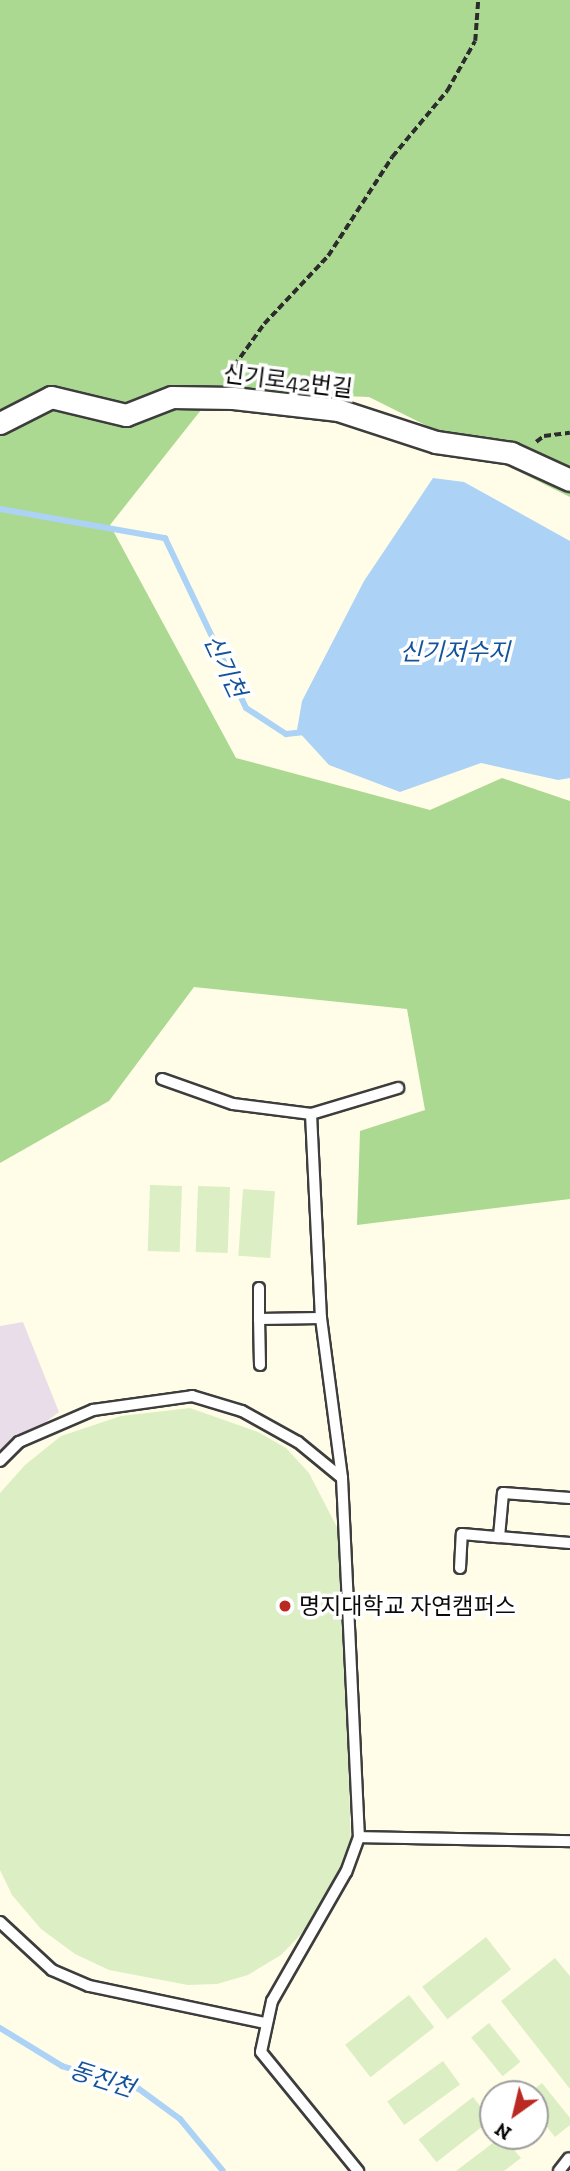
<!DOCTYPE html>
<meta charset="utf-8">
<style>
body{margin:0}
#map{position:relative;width:570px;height:2171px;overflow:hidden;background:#fffde7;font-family:"Zilla Slab","Noto Sans KR",serif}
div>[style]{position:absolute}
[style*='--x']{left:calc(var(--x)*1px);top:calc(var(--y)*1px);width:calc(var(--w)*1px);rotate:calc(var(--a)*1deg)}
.industrial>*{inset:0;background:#e9ddea}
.forest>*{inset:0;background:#abd991}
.pitch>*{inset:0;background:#dcefc4;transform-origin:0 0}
.water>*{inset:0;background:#acd3f6}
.stream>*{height:6px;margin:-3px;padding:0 3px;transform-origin:3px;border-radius:3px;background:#acd3f6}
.path>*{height:3.5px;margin-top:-1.75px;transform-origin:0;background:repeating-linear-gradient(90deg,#2c2c2c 0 7px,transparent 0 10.5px)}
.roads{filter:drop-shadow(2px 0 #3d3d3d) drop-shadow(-2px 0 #3d3d3d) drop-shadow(0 2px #3d3d3d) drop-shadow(0 -2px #3d3d3d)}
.lane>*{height:10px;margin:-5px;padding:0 5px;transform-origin:5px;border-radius:5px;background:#fff}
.street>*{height:21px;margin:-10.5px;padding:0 10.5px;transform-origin:10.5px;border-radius:10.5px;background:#fff}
.dots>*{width:19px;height:19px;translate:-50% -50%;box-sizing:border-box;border:4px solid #fff;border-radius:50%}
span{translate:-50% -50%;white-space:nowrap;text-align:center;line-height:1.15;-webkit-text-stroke:7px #fff;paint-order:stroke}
.street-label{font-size:23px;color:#0a0a0a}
.poi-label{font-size:23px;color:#0a0a0a}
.left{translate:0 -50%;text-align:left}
.water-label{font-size:24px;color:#14539b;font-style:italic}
.north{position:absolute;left:479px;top:2080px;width:70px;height:70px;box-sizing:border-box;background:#fff;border:2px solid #9d9d9d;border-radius:50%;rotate:214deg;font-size:19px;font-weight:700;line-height:28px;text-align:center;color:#0a0a0a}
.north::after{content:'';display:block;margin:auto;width:24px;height:32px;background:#ba2922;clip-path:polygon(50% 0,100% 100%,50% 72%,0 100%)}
</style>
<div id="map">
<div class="industrial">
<div style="clip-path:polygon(23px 1322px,59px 1412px,0 1457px,0 1326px)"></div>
</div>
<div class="forest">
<div style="clip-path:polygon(0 0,570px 0,570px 497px,369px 397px,216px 391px,110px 525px,236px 758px,430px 810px,502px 778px,570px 801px,570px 1199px,357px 1225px,360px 1131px,425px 1110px,407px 1009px,194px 987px,109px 1101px,0 1163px)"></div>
</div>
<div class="pitch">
<div style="left:150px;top:1185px;width:32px;height:66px;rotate:2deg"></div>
<div style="left:198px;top:1186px;width:32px;height:66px;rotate:2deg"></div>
<div style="left:243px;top:1189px;width:32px;height:67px;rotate:4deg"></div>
<div style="clip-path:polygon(190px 1408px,258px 1432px,286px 1448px,309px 1473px,342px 1537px,351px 1850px,308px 1927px,281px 1955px,248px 1975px,217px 1984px,188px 1985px,109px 1970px,75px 1954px,41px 1929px,12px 1895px,0 1870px,0 1493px,25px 1465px,61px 1436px,121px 1416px)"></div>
<div style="left:486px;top:1937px;width:41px;height:81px;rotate:52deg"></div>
<div style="clip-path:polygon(555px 1958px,570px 1976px,570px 2089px,501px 2001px)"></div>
<div style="left:409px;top:1995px;width:41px;height:81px;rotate:52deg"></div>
<div style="left:489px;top:2023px;width:50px;height:23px;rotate:51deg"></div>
<div style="left:443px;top:2061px;width:29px;height:69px;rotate:54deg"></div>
<div style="clip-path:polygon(542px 2083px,570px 2118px,570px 2125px,555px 2137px,535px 2112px,535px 2094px,528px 2094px)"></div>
<div style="left:473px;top:2097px;width:29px;height:69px;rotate:52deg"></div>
<div style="clip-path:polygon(502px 2136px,521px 2158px,504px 2171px,456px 2171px)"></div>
</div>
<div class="water">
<div style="clip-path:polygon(433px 478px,464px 482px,570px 541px,570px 778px,558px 780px,481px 763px,400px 792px,329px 765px,297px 730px,302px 701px,364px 581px)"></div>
</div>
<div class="stream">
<div style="--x:0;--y:509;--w:168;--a:10"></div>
<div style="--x:165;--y:538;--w:188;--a:64.5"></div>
<div style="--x:246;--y:708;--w:48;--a:33"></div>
<div style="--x:286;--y:734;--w:19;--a:-6"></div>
<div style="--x:0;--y:2028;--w:73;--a:31.5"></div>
<div style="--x:62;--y:2066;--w:80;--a:16.6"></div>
<div style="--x:139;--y:2089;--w:51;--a:36.2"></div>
<div style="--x:180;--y:2119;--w:67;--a:50.4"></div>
</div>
<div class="path">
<div style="--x:235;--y:379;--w:13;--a:-94"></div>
<div style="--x:234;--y:366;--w:52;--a:-54.5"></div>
<div style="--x:264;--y:324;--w:93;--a:-46.7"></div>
<div style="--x:328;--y:256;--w:118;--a:-57.1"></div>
<div style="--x:392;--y:157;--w:86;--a:-50.2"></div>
<div style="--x:447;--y:91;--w:57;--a:-60.8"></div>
<div style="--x:475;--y:41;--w:41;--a:-85.8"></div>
<div style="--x:536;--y:442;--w:10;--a:-37"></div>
<div style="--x:544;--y:436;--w:26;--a:-7"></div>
</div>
<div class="roads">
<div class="lane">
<div style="--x:162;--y:1079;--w:75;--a:19.4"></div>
<div style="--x:233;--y:1104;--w:79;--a:7.3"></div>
<div style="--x:311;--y:1114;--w:204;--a:87.2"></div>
<div style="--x:321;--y:1318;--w:161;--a:82.5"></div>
<div style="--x:311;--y:1114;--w:91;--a:-16.6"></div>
<div style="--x:259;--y:1288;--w:31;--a:90"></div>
<div style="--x:260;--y:1365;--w:46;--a:-91.2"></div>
<div style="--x:259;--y:1319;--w:62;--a:-0.9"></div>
<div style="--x:0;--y:1461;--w:27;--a:-45"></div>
<div style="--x:19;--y:1442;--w:81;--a:-23.4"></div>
<div style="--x:93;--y:1410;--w:100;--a:-8"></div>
<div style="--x:192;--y:1396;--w:52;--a:16.7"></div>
<div style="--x:242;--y:1411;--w:64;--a:29"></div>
<div style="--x:298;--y:1442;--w:57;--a:39.3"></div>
<div style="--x:342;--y:1478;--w:359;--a:87.3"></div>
<div style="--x:359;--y:1837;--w:37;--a:110"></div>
<div style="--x:346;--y:1872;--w:149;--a:119.8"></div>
<div style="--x:272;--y:2001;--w:52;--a:102.2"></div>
<div style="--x:261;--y:2052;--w:154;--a:50.8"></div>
<div style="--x:570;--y:1498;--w:67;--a:-175.7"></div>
<div style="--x:503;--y:1493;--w:44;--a:95.2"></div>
<div style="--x:499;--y:1537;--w:71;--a:4.8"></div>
<div style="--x:460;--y:1568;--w:34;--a:-87"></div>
<div style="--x:462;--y:1534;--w:37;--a:5"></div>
<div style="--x:359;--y:1837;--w:211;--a:1.1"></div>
<div style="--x:0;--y:1922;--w:71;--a:42.7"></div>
<div style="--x:52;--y:1970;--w:40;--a:23.4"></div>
<div style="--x:89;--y:1986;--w:179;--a:11.9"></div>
<div style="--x:559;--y:2171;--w:16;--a:-52"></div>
</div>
<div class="street">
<div style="--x:0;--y:423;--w:57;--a:-27"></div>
<div style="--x:51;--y:397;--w:77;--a:13.5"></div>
<div style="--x:126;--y:415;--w:49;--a:-21.4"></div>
<div style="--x:172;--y:397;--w:61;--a:0.9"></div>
<div style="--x:233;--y:398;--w:106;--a:6.5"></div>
<div style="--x:338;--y:410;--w:103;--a:18.1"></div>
<div style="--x:436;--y:442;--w:76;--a:8.3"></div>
<div style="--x:511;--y:453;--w:65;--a:24.6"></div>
</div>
</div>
<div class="dots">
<div style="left:285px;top:1606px;background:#ba2922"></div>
</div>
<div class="street-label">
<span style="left:288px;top:381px;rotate:7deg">신기로42번길</span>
</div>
<div class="poi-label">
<span class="left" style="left:299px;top:1606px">명지대학교 자연캠퍼스</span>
</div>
<div class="water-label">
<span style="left:455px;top:652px">신기저수지</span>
<span style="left:225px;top:666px;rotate:65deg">신기천</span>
<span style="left:102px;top:2079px;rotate:18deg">동진천</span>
</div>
<div class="north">N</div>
</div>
